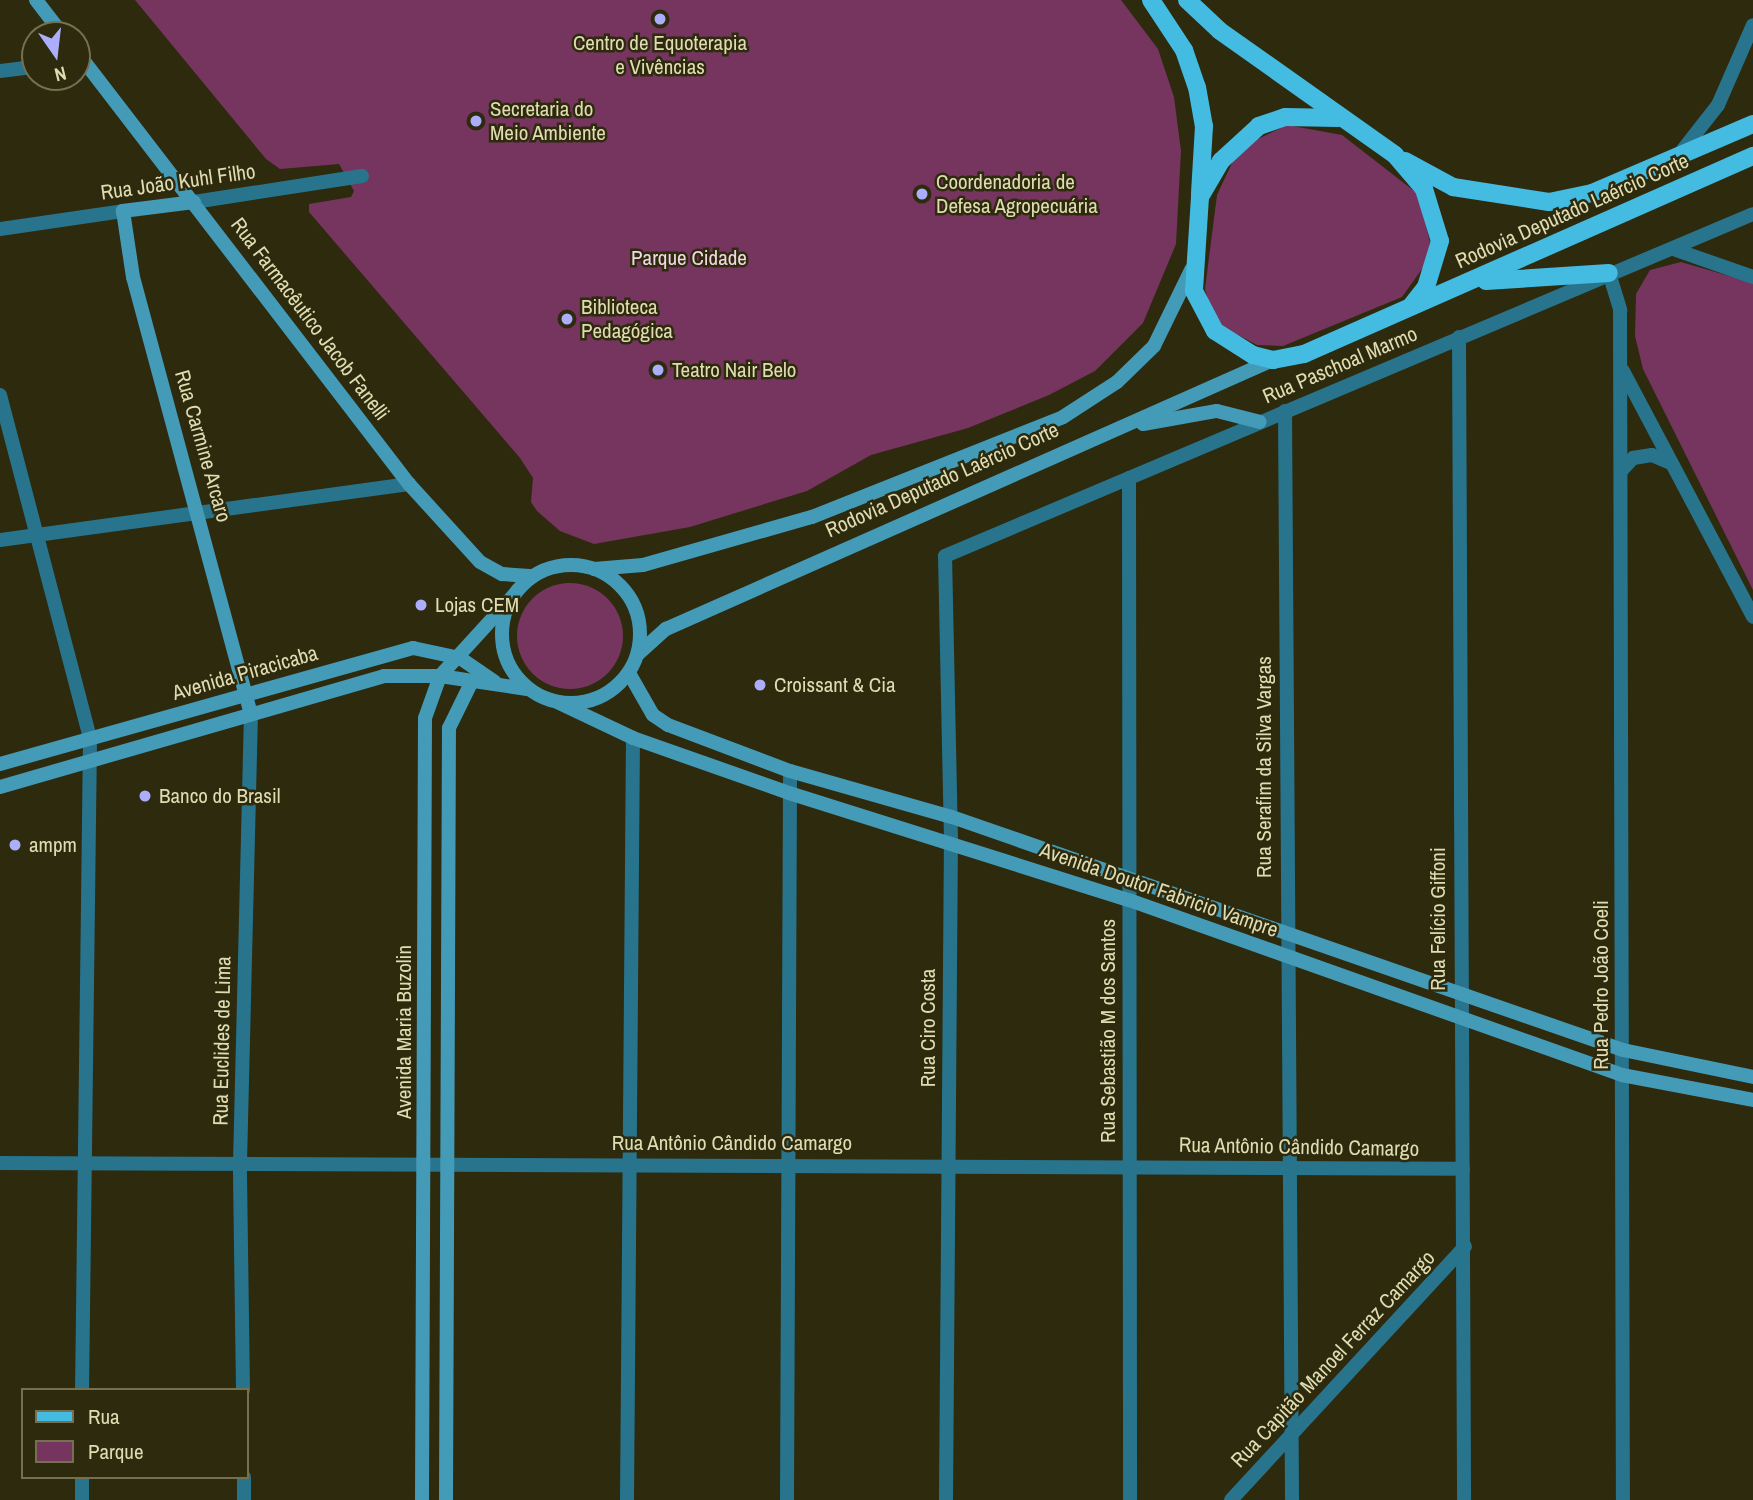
<!DOCTYPE html>
<meta charset="utf-8">
<style>
body{margin:0}
#map{position:relative;width:1753px;height:1500px;overflow:hidden;background:#2d2a0e;font-family:"Archivo Narrow",sans-serif}
div>[style]{position:absolute}
[style*='--x']{left:calc(var(--x)*1px);top:calc(var(--y)*1px);width:calc(var(--w)*1px);rotate:calc(var(--a)*1deg)}
.green>*{inset:0;background:#76355f}
.round{border-radius:50%}
.minor>*{height:14px;margin:-7px;padding:0 7px;transform-origin:7px;border-radius:7px;background:#28748d}
.tertiary>*{height:14px;margin:-7px;padding:0 7px;transform-origin:7px;border-radius:7px;background:#28748d}
.secondary>*{height:14px;margin:-7px;padding:0 7px;transform-origin:7px;border-radius:7px;background:#449bb8}
.secondary>.ring{margin:-7px;padding:0;box-sizing:content-box;background:none;border:14px solid #449bb8;border-radius:50%}
.primary>*{height:18px;margin:-9px;padding:0 9px;transform-origin:9px;border-radius:9px;background:#44bbe0}
.dots>*{width:19px;height:19px;translate:-50% -50%;box-sizing:border-box;border:4px solid #2d2a0e;border-radius:50%}
span{translate:-50% -50%;white-space:nowrap;text-align:center;line-height:1.15;-webkit-text-stroke:5px #2d2a0e;paint-order:stroke}
.poi-label{font-size:21px;color:#e0dcb2}
.left{translate:0 -50%;text-align:left}
.street-label{font-size:21px;color:#e0dcb2}
.park-label{font-size:21px;color:#f4d6e7}
.legend{position:absolute;left:21px;top:1388px;width:228px;height:91px;box-sizing:border-box;background:#2d2a0e;border:2px solid #757150;margin:0;padding:9px 12px;list-style:none;font-size:21px;color:#e0dcb2}
.legend li{display:flex;align-items:center;gap:14px;height:35px}
.legend b{width:35px;border:2px solid #757150}
.north{position:absolute;left:21px;top:21px;width:70px;height:70px;box-sizing:border-box;background:#2d2a0e;border:2px solid #757150;border-radius:50%;rotate:166deg;font-size:19px;font-weight:700;line-height:28px;text-align:center;color:#e0dcb2}
.north::after{content:'';display:block;margin:auto;width:24px;height:32px;background:#adaefb;clip-path:polygon(50% 0,100% 100%,50% 72%,0 100%)}
</style>
<div id="map">
<div class="green">
<div style="clip-path:polygon(135px 0,1121px 0,1158px 49px,1174px 97px,1181px 151px,1176px 244px,1143px 323px,1095px 371px,1049px 395px,968px 428px,871px 455px,807px 491px,690px 527px,594px 544px,560px 531px,537px 511px,531px 502px,533px 478px,520px 458px,309px 212px,309px 204px,351px 197px,354px 191px,339px 164px,280px 169px,266px 159px)"></div>
<div style="clip-path:polygon(1287px 125px,1342px 135px,1418px 194px,1430px 242px,1427px 262px,1402px 297px,1283px 346px,1257px 345px,1223px 327px,1210px 308px,1205px 289px,1217px 195px,1239px 148px)"></div>
<div style="clip-path:polygon(1681px 262px,1753px 283px,1753px 590px,1643px 369px,1635px 336px,1636px 294px,1650px 270px)"></div>
<div class="round" style="left:517px;top:583px;width:106px;height:106px"></div>
</div>
<div class="minor">
<div style="--x:0;--y:71;--w:35;--a:-7"></div>
<div style="--x:194;--y:202;--w:170;--a:-8.8"></div>
<div style="--x:0;--y:229;--w:124;--a:-8.3"></div>
<div style="--x:1609;--y:273;--w:39;--a:73"></div>
<div style="--x:1620;--y:310;--w:1190;--a:89.86"></div>
<div style="--x:1623;--y:371;--w:278;--a:62.1"></div>
<div style="--x:0;--y:395;--w:356;--a:75.3"></div>
<div style="--x:90;--y:739;--w:651;--a:90.7"></div>
<div style="--x:1285;--y:411;--w:1089;--a:89.63"></div>
<div style="--x:1621;--y:471;--w:18;--a:-47"></div>
<div style="--x:1633;--y:458;--w:19;--a:-9"></div>
<div style="--x:1652;--y:455;--w:21;--a:23"></div>
<div style="--x:1129;--y:478;--w:1022;--a:89.94"></div>
<div style="--x:0;--y:540;--w:413;--a:-7.8"></div>
<div style="--x:0;--y:1163;--w:1463;--a:0.23"></div>
<div style="--x:243;--y:1390;--w:227;--a:-90.8"></div>
<div style="--x:240;--y:1163;--w:449;--a:-88.6"></div>
<div style="--x:82;--y:1477;--w:23;--a:90"></div>
<div style="--x:244;--y:1477;--w:23;--a:90"></div>
<div style="--x:627;--y:1500;--w:762;--a:-89.55"></div>
<div style="--x:787;--y:1500;--w:729;--a:-89.76"></div>
<div style="--x:946;--y:1500;--w:659;--a:-89.57"></div>
</div>
<div class="tertiary">
<div style="--x:1678;--y:156;--w:65;--a:-51.9"></div>
<div style="--x:1718;--y:105;--w:87;--a:-66.4"></div>
<div style="--x:1676;--y:250;--w:82;--a:19.3"></div>
<div style="--x:1459;--y:337;--w:1163;--a:89.75"></div>
<div style="--x:951;--y:841;--w:285;--a:-91.2"></div>
<div style="--x:945;--y:556;--w:877;--a:-22.94"></div>
<div style="--x:1231;--y:1500;--w:345;--a:-47.3"></div>
</div>
<div class="secondary">
<div style="--x:36;--y:0;--w:44;--a:52.4"></div>
<div style="--x:77;--y:52;--w:545;--a:52.46"></div>
<div style="--x:409;--y:484;--w:105;--a:47.7"></div>
<div style="--x:480;--y:562;--w:25;--a:29"></div>
<div style="--x:502;--y:574;--w:31;--a:4"></div>
<div style="--x:194;--y:202;--w:72;--a:172.8"></div>
<div style="--x:123;--y:211;--w:67;--a:81.4"></div>
<div style="--x:133;--y:277;--w:453;--a:74.9"></div>
<div style="--x:1143;--y:424;--w:75;--a:-10"></div>
<div style="--x:1217;--y:411;--w:44;--a:14.3"></div>
<div class="ring" style="left:502px;top:565px;width:124px;height:124px"></div>
<div style="--x:594;--y:569;--w:49;--a:-4.7"></div>
<div style="--x:643;--y:565;--w:176;--a:-15.9"></div>
<div style="--x:812;--y:517;--w:270;--a:-21.7"></div>
<div style="--x:1063;--y:417;--w:64;--a:-32.9"></div>
<div style="--x:1117;--y:382;--w:52;--a:-44.2"></div>
<div style="--x:1154;--y:346;--w:85;--a:-64"></div>
<div style="--x:638;--y:654;--w:38;--a:-42"></div>
<div style="--x:666;--y:629;--w:664;--a:-23.9"></div>
<div style="--x:629;--y:673;--w:48;--a:60.3"></div>
<div style="--x:653;--y:715;--w:18;--a:34"></div>
<div style="--x:668;--y:725;--w:130;--a:20.7"></div>
<div style="--x:790;--y:771;--w:168;--a:15.9"></div>
<div style="--x:952;--y:817;--w:710;--a:19.15"></div>
<div style="--x:1623;--y:1050;--w:133;--a:11.7"></div>
<div style="--x:557;--y:702;--w:84;--a:25.3"></div>
<div style="--x:633;--y:738;--w:165;--a:19.4"></div>
<div style="--x:789;--y:793;--w:356;--a:17.5"></div>
<div style="--x:1129;--y:900;--w:523;--a:19.54"></div>
<div style="--x:1622;--y:1075;--w:133;--a:10.8"></div>
<div style="--x:0;--y:764;--w:429;--a:-15.7"></div>
<div style="--x:413;--y:648;--w:48;--a:12"></div>
<div style="--x:460;--y:658;--w:42;--a:34.4"></div>
<div style="--x:0;--y:787;--w:400;--a:-16.1"></div>
<div style="--x:384;--y:676;--w:56;--a:0"></div>
<div style="--x:440;--y:676;--w:88;--a:8.5"></div>
<div style="--x:422;--y:1500;--w:782;--a:-89.78"></div>
<div style="--x:425;--y:718;--w:45;--a:-70.3"></div>
<div style="--x:440;--y:676;--w:108;--a:-47.6"></div>
<div style="--x:446;--y:1500;--w:772;--a:-89.78"></div>
<div style="--x:449;--y:728;--w:52;--a:-63.9"></div>
</div>
<div class="primary">
<div style="--x:1151;--y:0;--w:60;--a:56.6"></div>
<div style="--x:1184;--y:50;--w:39;--a:71"></div>
<div style="--x:1197;--y:87;--w:40;--a:80"></div>
<div style="--x:1204;--y:126;--w:68;--a:93.4"></div>
<div style="--x:1187;--y:0;--w:45;--a:43.2"></div>
<div style="--x:1220;--y:31;--w:214;--a:35.3"></div>
<div style="--x:1395;--y:155;--w:45;--a:49.5"></div>
<div style="--x:1424;--y:189;--w:54;--a:72.9"></div>
<div style="--x:1440;--y:241;--w:48;--a:106.9"></div>
<div style="--x:1426;--y:287;--w:23;--a:128"></div>
<div style="--x:1338;--y:118;--w:53;--a:-178.9"></div>
<div style="--x:1285;--y:117;--w:28;--a:161"></div>
<div style="--x:1259;--y:126;--w:52;--a:137.4"></div>
<div style="--x:1221;--y:161;--w:42;--a:120.3"></div>
<div style="--x:1200;--y:197;--w:94;--a:93.7"></div>
<div style="--x:1194;--y:291;--w:45;--a:62.3"></div>
<div style="--x:1215;--y:331;--w:45;--a:32.3"></div>
<div style="--x:1253;--y:355;--w:21;--a:14"></div>
<div style="--x:1273;--y:360;--w:32;--a:-11"></div>
<div style="--x:1304;--y:354;--w:491;--a:-23.8"></div>
<div style="--x:1405;--y:161;--w:55;--a:28.4"></div>
<div style="--x:1453;--y:187;--w:97;--a:8.9"></div>
<div style="--x:1549;--y:202;--w:44;--a:-11.8"></div>
<div style="--x:1592;--y:193;--w:175;--a:-23.2"></div>
<div style="--x:1486;--y:281;--w:123;--a:-3.7"></div>
</div>
<div class="dots">
<div style="left:660px;top:19px;background:#adaefb"></div>
<div style="left:476px;top:121px;background:#adaefb"></div>
<div style="left:922px;top:194px;background:#adaefb"></div>
<div style="left:567px;top:319px;background:#adaefb"></div>
<div style="left:658px;top:370px;background:#adaefb"></div>
<div style="left:421px;top:605px;background:#adaefb"></div>
<div style="left:760px;top:685px;background:#adaefb"></div>
<div style="left:145px;top:796px;background:#adaefb"></div>
<div style="left:15px;top:845px;background:#adaefb"></div>
</div>
<div class="poi-label">
<span style="left:660px;top:55px">Centro de Equoterapia<br>e Vivências</span>
<span class="left" style="left:490px;top:121px">Secretaria do<br>Meio Ambiente</span>
<span class="left" style="left:936px;top:194px">Coordenadoria de<br>Defesa Agropecuária</span>
<span class="left" style="left:581px;top:319px">Biblioteca<br>Pedagógica</span>
<span class="left" style="left:672px;top:370px">Teatro Nair Belo</span>
<span class="left" style="left:435px;top:605px">Lojas CEM</span>
<span class="left" style="left:774px;top:685px">Croissant &amp; Cia</span>
<span class="left" style="left:159px;top:796px">Banco do Brasil</span>
<span class="left" style="left:29px;top:845px">ampm</span>
</div>
<div class="street-label">
<span style="left:178px;top:182px;rotate:-8deg">Rua João Kuhl Filho</span>
<span style="left:1572px;top:211px;rotate:-24deg">Rodovia Deputado Laércio Corte</span>
<span style="left:310px;top:319px;rotate:53deg">Rua Farmacêutico Jacob Fanelli</span>
<span style="left:1340px;top:365px;rotate:-23deg">Rua Paschoal Marmo</span>
<span style="left:203px;top:446px;rotate:74deg">Rua Carmine Arcaro</span>
<span style="left:942px;top:480px;rotate:-24deg">Rodovia Deputado Laércio Corte</span>
<span style="left:245px;top:673px;rotate:-16deg">Avenida Piracicaba</span>
<span style="left:1264px;top:767px;rotate:-90deg">Rua Serafim da Silva Vargas</span>
<span style="left:1159px;top:890px;rotate:19deg">Avenida Doutor Fabricio Vampre</span>
<span style="left:1438px;top:919px;rotate:-90deg">Rua Felício Giffoni</span>
<span style="left:1601px;top:985px;rotate:-90deg">Rua Pedro João Coeli</span>
<span style="left:928px;top:1028px;rotate:-90deg">Rua Ciro Costa</span>
<span style="left:1108px;top:1031px;rotate:-90deg">Rua Sebastião M dos Santos</span>
<span style="left:404px;top:1032px;rotate:-90deg">Avenida Maria Buzolin</span>
<span style="left:222px;top:1041px;rotate:-89deg">Rua Euclides de Lima</span>
<span style="left:732px;top:1143px">Rua Antônio Cândido Camargo</span>
<span style="left:1299px;top:1147px;rotate:1deg">Rua Antônio Cândido Camargo</span>
<span style="left:1333px;top:1359px;rotate:-47deg">Rua Capitão Manoel Ferraz Camargo</span>
</div>
<div class="park-label">
<span style="left:689px;top:258px">Parque Cidade</span>
</div>
<ul class="legend">
<li><b style="height:9px;background:#44bbe0"></b>Rua</li>
<li><b style="height:19px;background:#76355f"></b>Parque</li>
</ul>
<div class="north">N</div>
</div>
